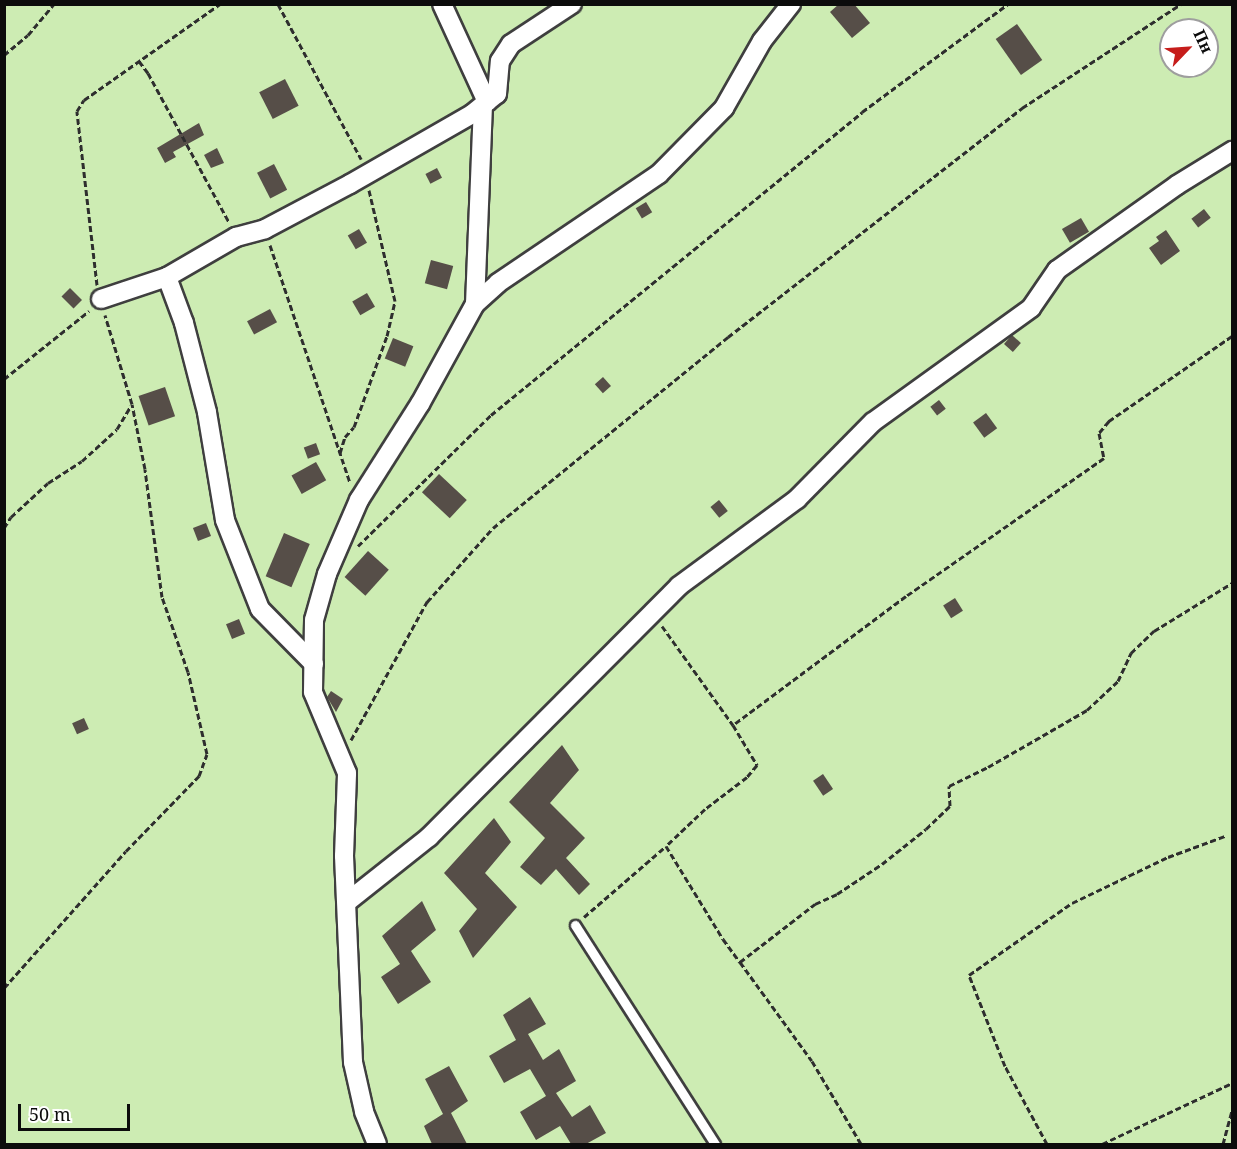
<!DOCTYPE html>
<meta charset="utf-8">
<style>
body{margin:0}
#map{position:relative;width:1237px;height:1149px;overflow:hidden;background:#fffcec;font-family:"Noto Serif",serif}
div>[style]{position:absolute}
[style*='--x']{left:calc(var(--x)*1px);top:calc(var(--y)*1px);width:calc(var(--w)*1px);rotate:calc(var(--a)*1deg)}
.green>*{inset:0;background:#cdecb3}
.building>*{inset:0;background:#564e48;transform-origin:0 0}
.path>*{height:3px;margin-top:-1.5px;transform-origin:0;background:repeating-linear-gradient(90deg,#2e2e2e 0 6px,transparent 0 9px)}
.roads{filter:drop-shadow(2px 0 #3f3f3f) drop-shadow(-2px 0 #3f3f3f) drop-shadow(0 2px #3f3f3f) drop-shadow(0 -2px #3f3f3f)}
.service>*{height:9px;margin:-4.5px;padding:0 4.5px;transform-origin:4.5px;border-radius:4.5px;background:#fff}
.minor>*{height:18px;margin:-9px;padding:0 9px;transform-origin:9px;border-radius:9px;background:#fff}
span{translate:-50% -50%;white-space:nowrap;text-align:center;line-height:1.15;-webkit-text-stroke:6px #fff;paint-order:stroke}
.frame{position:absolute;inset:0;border:6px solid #0c0c0c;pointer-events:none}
.north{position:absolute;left:1159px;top:18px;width:60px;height:60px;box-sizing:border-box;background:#fff;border:2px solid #9e9e9e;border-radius:50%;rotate:65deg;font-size:16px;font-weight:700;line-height:24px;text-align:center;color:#0c0c0c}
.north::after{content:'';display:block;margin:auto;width:21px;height:27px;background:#c61d1b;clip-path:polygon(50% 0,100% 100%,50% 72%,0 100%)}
.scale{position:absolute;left:18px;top:1104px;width:112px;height:27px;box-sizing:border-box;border:3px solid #0c0c0c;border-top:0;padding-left:8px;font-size:18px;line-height:21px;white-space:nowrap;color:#0c0c0c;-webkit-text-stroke:4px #fff;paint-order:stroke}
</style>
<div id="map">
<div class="green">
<div style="clip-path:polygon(evenodd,5px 5px,1232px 5px,1232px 1144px,5px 1144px,5px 5px,1171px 30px,1207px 30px,1207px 66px,1171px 66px,1171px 30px)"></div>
</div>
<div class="building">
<div style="clip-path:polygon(839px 4px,854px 4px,870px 23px,852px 38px,830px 12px)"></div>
<div style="left:1017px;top:24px;width:44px;height:26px;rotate:55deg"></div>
<div style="left:285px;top:79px;width:30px;height:29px;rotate:63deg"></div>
<div style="clip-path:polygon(199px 123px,204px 135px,173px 152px,176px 157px,165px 163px,157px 148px)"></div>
<div style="clip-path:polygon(217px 148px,224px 163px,211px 168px,204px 155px)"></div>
<div style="left:274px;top:164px;width:29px;height:19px;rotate:63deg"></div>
<div style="left:437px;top:168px;width:11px;height:13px;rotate:63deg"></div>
<div style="left:646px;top:202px;width:12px;height:12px;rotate:59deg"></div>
<div style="left:1204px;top:209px;width:11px;height:16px;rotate:52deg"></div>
<div style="left:1081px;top:218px;width:16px;height:22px;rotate:60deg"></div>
<div style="left:359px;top:229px;width:16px;height:13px;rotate:60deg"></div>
<div style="clip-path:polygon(1166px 230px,1180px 251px,1161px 265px,1149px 248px,1159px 241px,1156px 237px)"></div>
<div style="left:431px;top:260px;width:23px;height:24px;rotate:15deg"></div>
<div style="left:70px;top:288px;width:17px;height:12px;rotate:45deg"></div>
<div style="left:367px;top:293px;width:16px;height:17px;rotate:60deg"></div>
<div style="left:270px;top:309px;width:15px;height:26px;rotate:62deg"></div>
<div style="left:1012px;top:335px;width:12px;height:12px;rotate:42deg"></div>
<div style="left:393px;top:338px;width:22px;height:22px;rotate:22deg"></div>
<div style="left:603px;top:377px;width:12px;height:11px;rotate:48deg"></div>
<div style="left:165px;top:387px;width:31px;height:28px;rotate:71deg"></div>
<div style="left:939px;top:400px;width:11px;height:11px;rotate:52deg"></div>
<div style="left:986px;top:413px;width:19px;height:16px;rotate:54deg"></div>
<div style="left:316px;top:443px;width:12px;height:13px;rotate:70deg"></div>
<div style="left:316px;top:462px;width:21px;height:28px;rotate:61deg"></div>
<div style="left:439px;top:474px;width:38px;height:25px;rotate:43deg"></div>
<div style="left:719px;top:500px;width:14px;height:11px;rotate:51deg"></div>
<div style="left:206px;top:523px;width:14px;height:14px;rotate:69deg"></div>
<div style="left:284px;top:533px;width:28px;height:47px;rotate:23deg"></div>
<div style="left:368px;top:551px;width:28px;height:35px;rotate:42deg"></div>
<div style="left:955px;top:598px;width:15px;height:14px;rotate:58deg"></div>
<div style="left:239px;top:619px;width:16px;height:14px;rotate:68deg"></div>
<div style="clip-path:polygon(331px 691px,343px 699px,336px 712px,327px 697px)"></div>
<div style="left:84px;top:718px;width:12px;height:13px;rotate:66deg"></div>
<div style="clip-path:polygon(562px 745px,579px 770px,550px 803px,585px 838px,566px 858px,590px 884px,579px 895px,556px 869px,541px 885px,520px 867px,545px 838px,509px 802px)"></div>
<div style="left:823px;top:774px;width:18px;height:12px;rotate:56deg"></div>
<div style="clip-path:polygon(494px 818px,511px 842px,485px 873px,517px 907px,473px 958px,459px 931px,477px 909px,444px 873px)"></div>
<div style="clip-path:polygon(422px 901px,436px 930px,411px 951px,431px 982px,398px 1004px,381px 977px,400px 964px,382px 936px)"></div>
<div style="clip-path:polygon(530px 997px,546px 1024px,528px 1034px,543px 1060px,559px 1049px,576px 1081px,556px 1093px,572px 1117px,590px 1105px,606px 1133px,586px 1144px,571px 1144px,560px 1126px,536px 1140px,520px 1112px,546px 1096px,530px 1069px,504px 1083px,489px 1056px,516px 1040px,503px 1015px)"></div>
<div style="clip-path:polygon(449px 1066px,468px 1101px,451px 1113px,467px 1144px,432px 1144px,424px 1126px,443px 1114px,425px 1079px)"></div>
</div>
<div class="path">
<div style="--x:278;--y:4;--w:176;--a:61.8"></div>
<div style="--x:4;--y:55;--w:31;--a:-40"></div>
<div style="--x:28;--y:35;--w:40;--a:-50"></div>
<div style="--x:139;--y:61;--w:15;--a:53"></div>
<div style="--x:148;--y:73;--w:170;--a:61.5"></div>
<div style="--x:270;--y:245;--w:251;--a:71.4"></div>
<div style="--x:97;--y:285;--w:175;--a:-96.6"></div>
<div style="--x:77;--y:111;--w:13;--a:-58"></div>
<div style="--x:84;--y:100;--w:166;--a:-35.2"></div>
<div style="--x:1232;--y:336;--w:150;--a:145.4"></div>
<div style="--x:1109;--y:421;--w:16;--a:130"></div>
<div style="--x:1099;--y:433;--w:25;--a:79"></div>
<div style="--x:1104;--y:458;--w:241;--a:145.1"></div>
<div style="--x:906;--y:596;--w:216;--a:143.3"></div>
<div style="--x:733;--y:725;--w:47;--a:59"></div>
<div style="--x:757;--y:765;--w:16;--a:130"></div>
<div style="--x:747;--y:777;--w:53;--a:142.7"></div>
<div style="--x:705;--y:809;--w:54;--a:136.5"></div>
<div style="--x:666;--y:846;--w:109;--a:58.5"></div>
<div style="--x:723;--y:939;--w:29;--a:54"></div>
<div style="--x:740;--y:962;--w:95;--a:-37.7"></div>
<div style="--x:815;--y:904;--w:24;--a:-24"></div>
<div style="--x:837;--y:894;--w:54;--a:-33.7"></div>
<div style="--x:882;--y:864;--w:56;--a:-38.5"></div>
<div style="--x:926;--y:829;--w:33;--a:-44"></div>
<div style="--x:950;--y:806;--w:20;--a:-93"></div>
<div style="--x:949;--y:786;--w:43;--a:-26"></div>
<div style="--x:988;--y:767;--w:114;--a:-29.9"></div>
<div style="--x:1087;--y:710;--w:42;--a:-43.1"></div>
<div style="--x:1118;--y:681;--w:31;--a:-65"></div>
<div style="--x:1131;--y:653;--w:32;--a:-44"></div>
<div style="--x:1154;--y:631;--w:92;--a:-31.6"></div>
<div style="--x:4;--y:379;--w:109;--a:-38.7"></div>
<div style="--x:340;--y:453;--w:17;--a:-73"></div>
<div style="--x:345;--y:437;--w:13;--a:-48"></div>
<div style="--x:354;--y:427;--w:97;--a:-70.1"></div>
<div style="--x:387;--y:336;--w:36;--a:-77"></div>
<div style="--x:395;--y:301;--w:114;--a:-103.2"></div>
<div style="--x:4;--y:528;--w:13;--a:-58"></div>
<div style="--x:11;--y:517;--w:50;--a:-42.6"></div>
<div style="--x:48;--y:483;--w:40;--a:-32.9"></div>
<div style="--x:82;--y:461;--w:47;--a:-42.4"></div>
<div style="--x:117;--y:429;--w:27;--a:-59"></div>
<div style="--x:358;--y:546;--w:187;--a:-44.6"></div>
<div style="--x:491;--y:415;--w:479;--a:-39.2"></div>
<div style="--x:862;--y:112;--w:182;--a:-36.5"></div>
<div style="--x:662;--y:626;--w:122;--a:54.4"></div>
<div style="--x:351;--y:740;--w:158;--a:-61.2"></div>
<div style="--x:427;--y:602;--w:99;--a:-48.3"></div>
<div style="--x:493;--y:528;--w:303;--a:-39.1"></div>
<div style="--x:728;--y:337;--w:373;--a:-37.9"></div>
<div style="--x:1022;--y:108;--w:190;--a:-33.2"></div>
<div style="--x:584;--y:917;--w:108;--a:-40.9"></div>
<div style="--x:740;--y:962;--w:122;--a:54"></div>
<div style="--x:812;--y:1061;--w:96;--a:59.4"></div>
<div style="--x:4;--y:988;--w:183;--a:-48.3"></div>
<div style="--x:126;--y:851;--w:105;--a:-45.8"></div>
<div style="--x:199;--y:776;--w:23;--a:-70"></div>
<div style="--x:207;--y:754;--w:84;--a:-103"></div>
<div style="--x:188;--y:672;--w:79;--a:-109.1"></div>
<div style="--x:162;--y:597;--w:129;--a:-97.6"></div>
<div style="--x:145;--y:469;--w:66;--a:-101.3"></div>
<div style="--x:132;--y:404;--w:93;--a:-106.9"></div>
<div style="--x:1047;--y:1144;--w:89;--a:-118.3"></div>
<div style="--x:1005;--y:1066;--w:98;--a:-111.6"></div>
<div style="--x:969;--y:975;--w:126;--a:-35"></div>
<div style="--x:1072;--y:903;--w:106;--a:-25.6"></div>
<div style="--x:1168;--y:857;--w:61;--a:-20.2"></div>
<div style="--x:1102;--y:1144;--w:144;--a:-25.1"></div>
<div style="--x:1223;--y:1144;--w:34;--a:-75"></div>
</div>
<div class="roads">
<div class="service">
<div style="--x:575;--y:925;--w:260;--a:57.4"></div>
</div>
<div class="minor">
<div style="--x:442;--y:4;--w:108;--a:65.3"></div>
<div style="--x:101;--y:299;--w:70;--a:-18.4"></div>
<div style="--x:475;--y:304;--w:198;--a:-87.7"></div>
<div style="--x:314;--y:664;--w:77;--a:-134.5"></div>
<div style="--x:260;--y:609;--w:96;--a:-111.5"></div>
<div style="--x:225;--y:520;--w:109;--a:-99.5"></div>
<div style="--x:207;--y:412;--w:92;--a:-104.5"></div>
<div style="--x:184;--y:323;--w:49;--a:-110.3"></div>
<div style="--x:167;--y:277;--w:80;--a:-30.1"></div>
<div style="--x:236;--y:237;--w:30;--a:-15"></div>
<div style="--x:265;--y:229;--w:96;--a:-27.9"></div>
<div style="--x:350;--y:184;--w:141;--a:-29.8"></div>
<div style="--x:472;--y:114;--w:32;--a:-39"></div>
<div style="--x:497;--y:94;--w:33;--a:-85"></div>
<div style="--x:500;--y:61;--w:20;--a:-57"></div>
<div style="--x:511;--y:44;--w:73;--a:-33.3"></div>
<div style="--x:347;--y:902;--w:105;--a:-38.4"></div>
<div style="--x:429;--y:837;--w:354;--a:-45.1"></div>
<div style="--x:679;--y:586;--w:147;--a:-36.4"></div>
<div style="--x:797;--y:499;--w:108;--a:-45.4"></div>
<div style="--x:873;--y:422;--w:195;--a:-35.8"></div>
<div style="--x:1031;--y:308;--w:46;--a:-55.6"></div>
<div style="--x:1057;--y:270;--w:147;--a:-35.3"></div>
<div style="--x:1177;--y:185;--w:65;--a:-31.7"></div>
<div style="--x:377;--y:1144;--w:35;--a:-112"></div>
<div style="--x:364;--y:1111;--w:50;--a:-102.7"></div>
<div style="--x:353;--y:1062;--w:206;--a:-92.5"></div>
<div style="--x:344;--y:856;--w:83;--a:-87.9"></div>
<div style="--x:347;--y:773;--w:88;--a:-112.8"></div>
<div style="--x:313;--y:692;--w:72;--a:-89.2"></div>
<div style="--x:314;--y:620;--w:48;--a:-74.2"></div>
<div style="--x:327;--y:574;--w:81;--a:-66.6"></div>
<div style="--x:359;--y:500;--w:114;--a:-57.6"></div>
<div style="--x:420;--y:404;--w:114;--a:-61.2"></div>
<div style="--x:475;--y:304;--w:31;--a:-42"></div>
<div style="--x:498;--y:283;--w:194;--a:-34.1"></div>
<div style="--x:659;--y:174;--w:93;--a:-45.4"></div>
<div style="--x:724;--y:108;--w:77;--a:-60.4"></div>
<div style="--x:762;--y:41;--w:47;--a:-51.9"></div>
</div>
</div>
<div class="frame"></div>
<div class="north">Пн</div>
<div class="scale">50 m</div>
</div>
